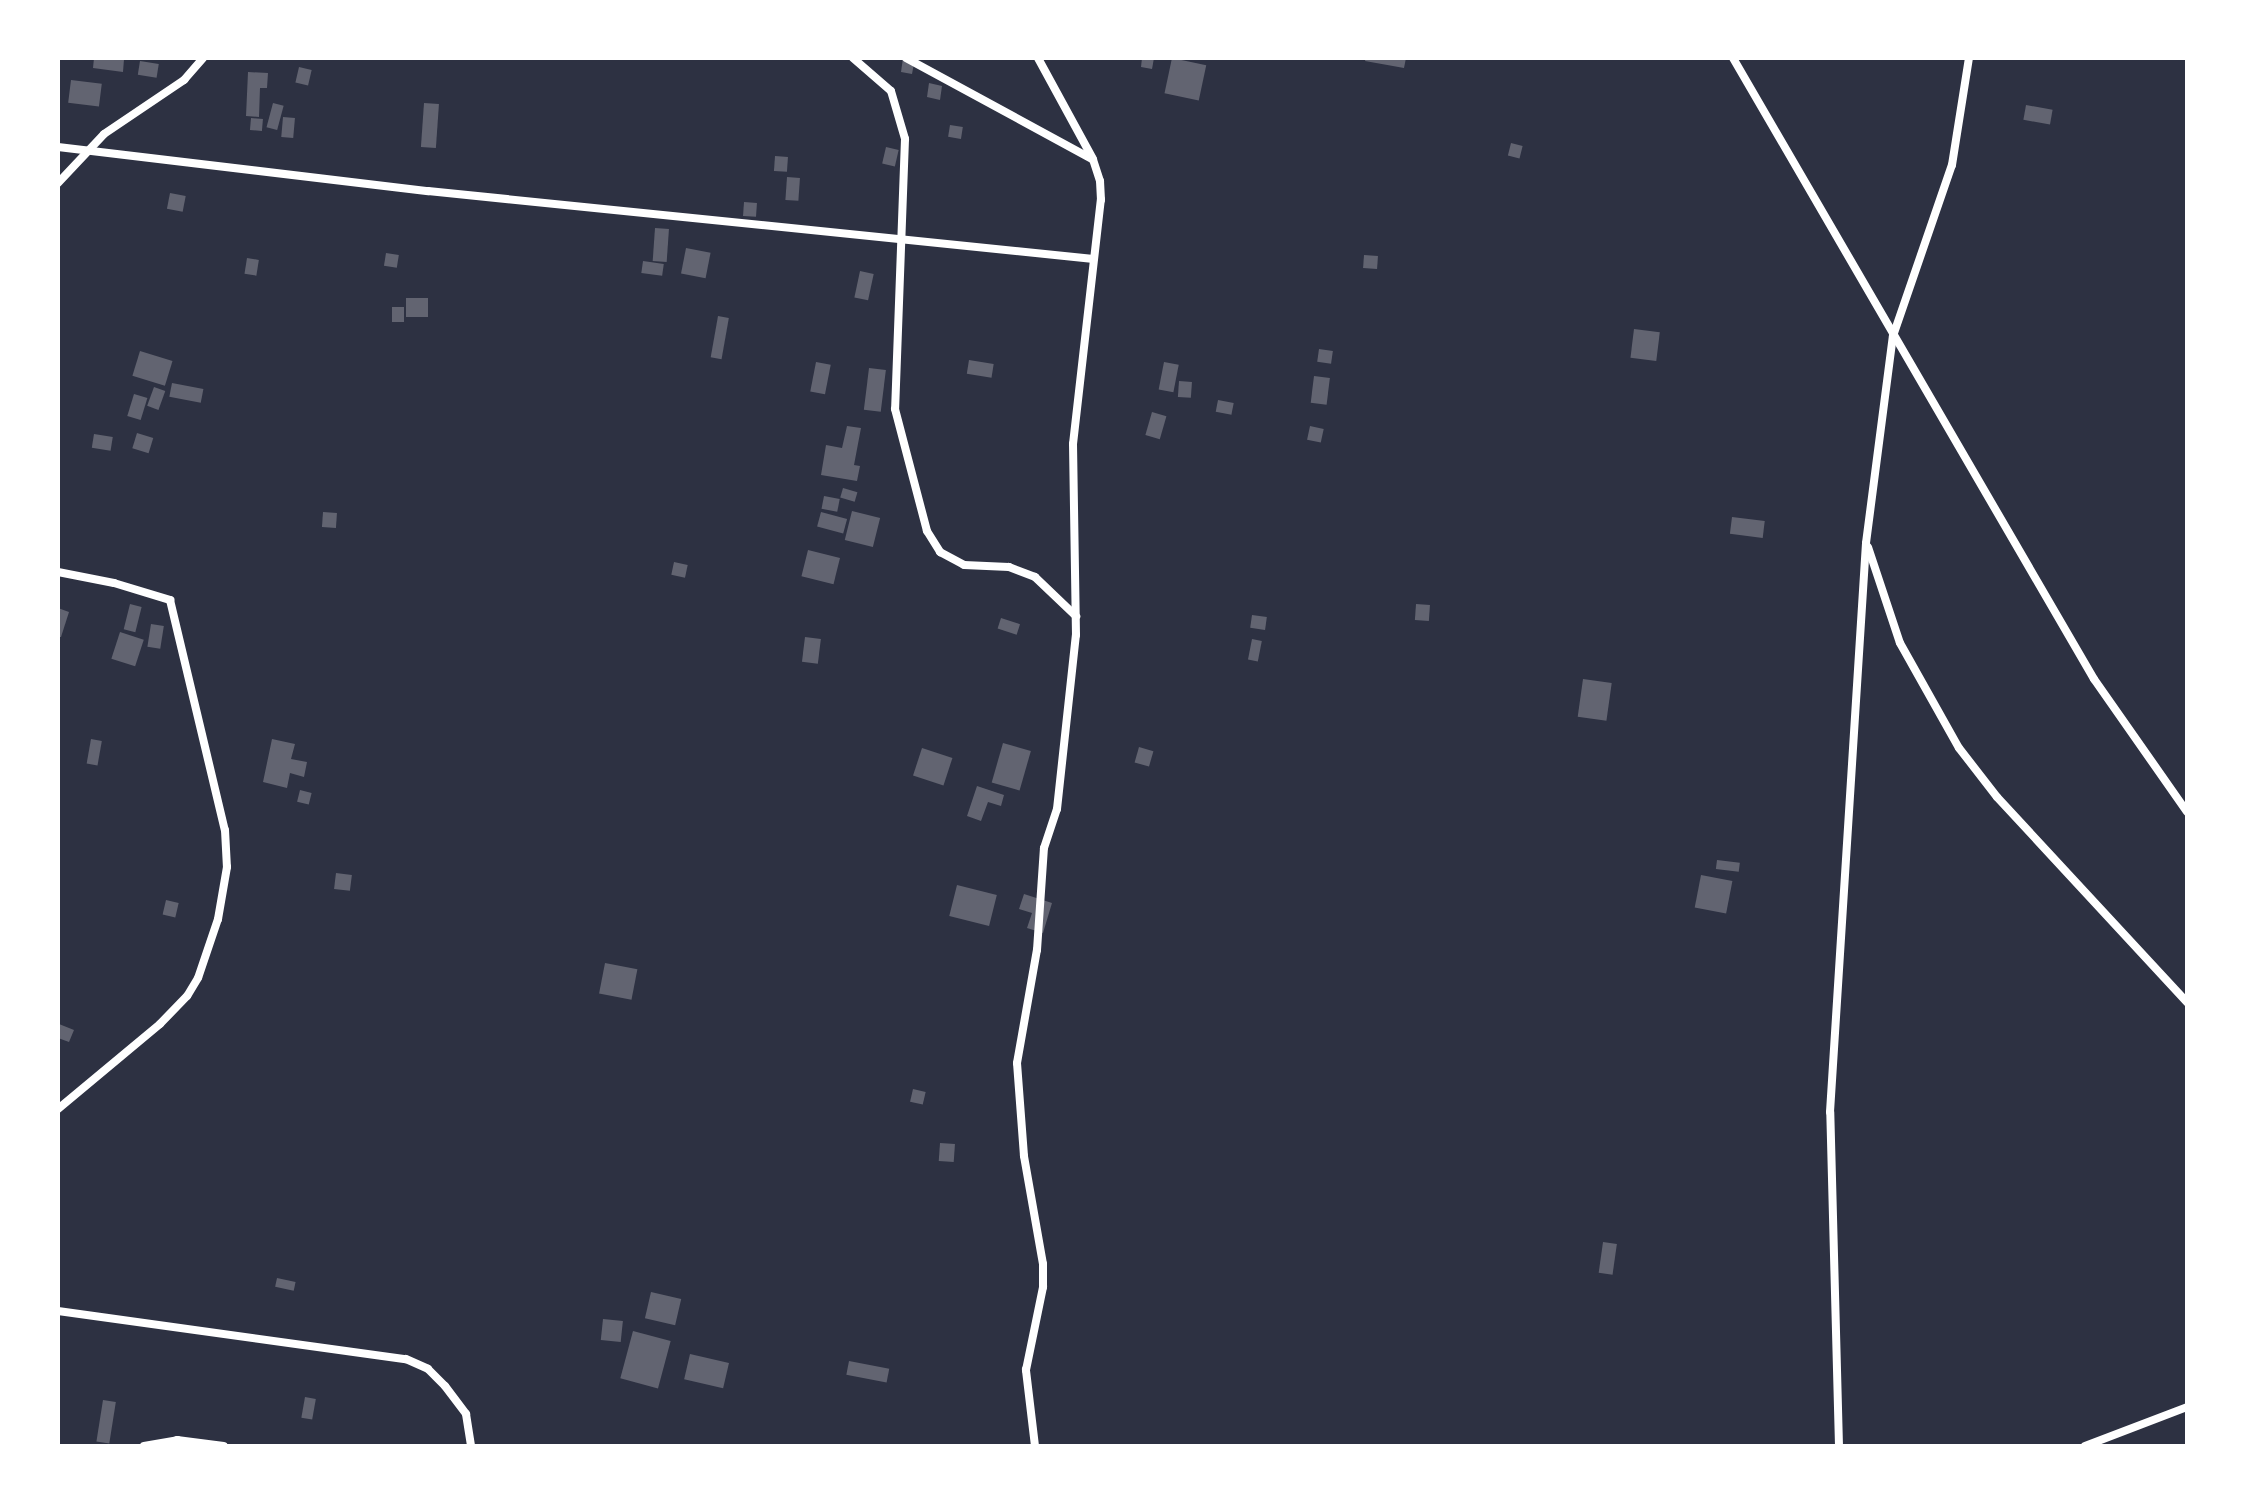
<!DOCTYPE html>
<style>
body{margin:0}
#map{position:relative;width:2245px;height:1504px;overflow:hidden;background:#2d3142;font-family:"Times New Roman",serif}
div>[style]{position:absolute}
[style*='--x']{left:calc(var(--x)*1px);top:calc(var(--y)*1px);width:calc(var(--w)*1px);rotate:calc(var(--a)*1deg)}
.building>*{inset:0;background:#626471;transform-origin:0 0}
.minor>*{height:8px;margin:-4px;padding:0 4px;transform-origin:4px;border-radius:4px;background:#fff}
span{translate:-50% -50%;white-space:nowrap;text-align:center;line-height:1.15;-webkit-text-stroke:8px #fff;paint-order:stroke}
.frame{position:absolute;inset:0;border:60px solid #fff;pointer-events:none}
</style>
<div id="map">
<div class="building">
<div style="clip-path:polygon(94px 58px,124px 59px,123px 72px,93px 68px)"></div>
<div style="clip-path:polygon(903px 58px,915px 58px,912px 74px,901px 72px)"></div>
<div style="clip-path:polygon(1142px 58px,1154px 58px,1152px 69px,1141px 67px)"></div>
<div style="left:1172px;top:58px;width:35px;height:36px;rotate:12deg"></div>
<div style="clip-path:polygon(1366px 58px,1406px 58px,1404px 68px,1365px 61px)"></div>
<div style="left:140px;top:61px;width:19px;height:14px;rotate:9deg"></div>
<div style="left:299px;top:67px;width:13px;height:16px;rotate:13deg"></div>
<div style="clip-path:polygon(248px 72px,268px 73px,267px 88px,260px 88px,259px 117px,246px 116px)"></div>
<div style="left:71px;top:80px;width:31px;height:23px;rotate:7deg"></div>
<div style="clip-path:polygon(929px 83px,942px 86px,940px 100px,927px 97px)"></div>
<div style="left:273px;top:103px;width:11px;height:25px;rotate:15deg"></div>
<div style="left:424px;top:103px;width:15px;height:44px;rotate:4deg"></div>
<div style="left:2026px;top:105px;width:27px;height:15px;rotate:10deg"></div>
<div style="left:283px;top:117px;width:12px;height:20px;rotate:5deg"></div>
<div style="left:251px;top:118px;width:12px;height:12px;rotate:5deg"></div>
<div style="left:950px;top:125px;width:13px;height:12px;rotate:9deg"></div>
<div style="left:1511px;top:143px;width:12px;height:13px;rotate:14deg"></div>
<div style="left:886px;top:147px;width:13px;height:17px;rotate:13deg"></div>
<div style="left:775px;top:156px;width:13px;height:15px;rotate:4deg"></div>
<div style="left:787px;top:177px;width:13px;height:23px;rotate:4deg"></div>
<div style="left:170px;top:193px;width:16px;height:16px;rotate:11deg"></div>
<div style="left:744px;top:202px;width:13px;height:14px;rotate:4deg"></div>
<div style="left:655px;top:228px;width:14px;height:33px;rotate:4deg"></div>
<div style="left:686px;top:248px;width:25px;height:26px;rotate:11deg"></div>
<div style="left:386px;top:253px;width:13px;height:13px;rotate:9deg"></div>
<div style="left:1364px;top:255px;width:14px;height:13px;rotate:4deg"></div>
<div style="left:247px;top:258px;width:12px;height:16px;rotate:9deg"></div>
<div style="left:643px;top:261px;width:21px;height:12px;rotate:8deg"></div>
<div style="left:860px;top:271px;width:14px;height:27px;rotate:12deg"></div>
<div style="left:428px;top:298px;width:19px;height:22px;rotate:90deg"></div>
<div style="left:392px;top:307px;width:12px;height:15px"></div>
<div style="left:718px;top:316px;width:11px;height:42px;rotate:10deg"></div>
<div style="left:1634px;top:329px;width:26px;height:29px;rotate:7deg"></div>
<div style="left:1319px;top:349px;width:14px;height:13px;rotate:8deg"></div>
<div style="left:140px;top:351px;width:34px;height:26px;rotate:17deg"></div>
<div style="left:969px;top:360px;width:25px;height:14px;rotate:9deg"></div>
<div style="left:816px;top:362px;width:15px;height:30px;rotate:11deg"></div>
<div style="left:1164px;top:362px;width:15px;height:28px;rotate:11deg"></div>
<div style="left:869px;top:368px;width:17px;height:42px;rotate:7deg"></div>
<div style="left:1314px;top:376px;width:16px;height:27px;rotate:7deg"></div>
<div style="left:1179px;top:381px;width:13px;height:16px;rotate:4deg"></div>
<div style="left:172px;top:383px;width:32px;height:14px;rotate:11deg"></div>
<div style="left:154px;top:387px;width:12px;height:20px;rotate:20deg"></div>
<div style="left:134px;top:394px;width:14px;height:23px;rotate:17deg"></div>
<div style="left:1218px;top:400px;width:16px;height:12px;rotate:11deg"></div>
<div style="left:1152px;top:412px;width:15px;height:24px;rotate:16deg"></div>
<div style="clip-path:polygon(847px 426px,861px 428px,854px 465px,860px 466px,857px 481px,821px 475px,826px 445px,842px 448px)"></div>
<div style="left:1310px;top:426px;width:14px;height:14px;rotate:12deg"></div>
<div style="left:137px;top:433px;width:17px;height:16px;rotate:17deg"></div>
<div style="left:94px;top:434px;width:19px;height:14px;rotate:9deg"></div>
<div style="left:843px;top:488px;width:15px;height:10px;rotate:16deg"></div>
<div style="left:824px;top:496px;width:16px;height:13px;rotate:11deg"></div>
<div style="left:852px;top:511px;width:29px;height:30px;rotate:14deg"></div>
<div style="left:323px;top:512px;width:14px;height:15px;rotate:4deg"></div>
<div style="left:821px;top:512px;width:27px;height:15px;rotate:15deg"></div>
<div style="left:1732px;top:517px;width:33px;height:17px;rotate:7deg"></div>
<div style="left:808px;top:550px;width:33px;height:27px;rotate:14deg"></div>
<div style="left:674px;top:562px;width:14px;height:13px;rotate:12deg"></div>
<div style="left:130px;top:604px;width:12px;height:26px;rotate:14deg"></div>
<div style="left:1416px;top:604px;width:14px;height:16px;rotate:4deg"></div>
<div style="clip-path:polygon(58px 608px,69px 612px,61px 637px,58px 637px)"></div>
<div style="left:1252px;top:615px;width:15px;height:13px;rotate:8deg"></div>
<div style="left:1001px;top:618px;width:20px;height:11px;rotate:18deg"></div>
<div style="left:151px;top:624px;width:13px;height:23px;rotate:9deg"></div>
<div style="left:120px;top:632px;width:25px;height:28px;rotate:18deg"></div>
<div style="left:805px;top:637px;width:16px;height:25px;rotate:7deg"></div>
<div style="left:1252px;top:639px;width:10px;height:21px;rotate:11deg"></div>
<div style="left:1583px;top:679px;width:29px;height:38px;rotate:8deg"></div>
<div style="left:91px;top:739px;width:11px;height:25px;rotate:10deg"></div>
<div style="clip-path:polygon(272px 739px,295px 744px,291px 759px,307px 762px,304px 777px,290px 773px,287px 788px,263px 782px)"></div>
<div style="left:1003px;top:743px;width:29px;height:41px;rotate:16deg"></div>
<div style="left:1139px;top:747px;width:15px;height:16px;rotate:16deg"></div>
<div style="left:922px;top:748px;width:32px;height:29px;rotate:18deg"></div>
<div style="clip-path:polygon(977px 786px,1004px 795px,1001px 806px,988px 802px,981px 821px,967px 816px)"></div>
<div style="left:300px;top:790px;width:12px;height:12px;rotate:14deg"></div>
<div style="left:1717px;top:860px;width:23px;height:9px;rotate:7deg"></div>
<div style="left:336px;top:873px;width:16px;height:16px;rotate:7deg"></div>
<div style="left:1701px;top:875px;width:32px;height:33px;rotate:11deg"></div>
<div style="left:957px;top:885px;width:41px;height:32px;rotate:14deg"></div>
<div style="clip-path:polygon(1024px 894px,1052px 903px,1043px 933px,1027px 928px,1032px 913px,1019px 909px)"></div>
<div style="left:166px;top:900px;width:13px;height:15px;rotate:13deg"></div>
<div style="left:605px;top:963px;width:33px;height:31px;rotate:11deg"></div>
<div style="clip-path:polygon(59px 1024px,74px 1030px,69px 1042px,58px 1038px)"></div>
<div style="left:913px;top:1089px;width:13px;height:13px;rotate:13deg"></div>
<div style="left:940px;top:1143px;width:15px;height:18px;rotate:4deg"></div>
<div style="left:1603px;top:1242px;width:14px;height:31px;rotate:8deg"></div>
<div style="left:277px;top:1278px;width:19px;height:9px;rotate:12deg"></div>
<div style="left:651px;top:1292px;width:31px;height:27px;rotate:13deg"></div>
<div style="left:603px;top:1319px;width:20px;height:21px;rotate:6deg"></div>
<div style="left:633px;top:1331px;width:39px;height:49px;rotate:15deg"></div>
<div style="left:690px;top:1354px;width:40px;height:26px;rotate:13deg"></div>
<div style="left:849px;top:1361px;width:41px;height:14px;rotate:11deg"></div>
<div style="left:305px;top:1397px;width:11px;height:21px;rotate:10deg"></div>
<div style="left:103px;top:1400px;width:13px;height:42px;rotate:9deg"></div>
</div>
<div class="minor">
<div style="--x:853;--y:58;--w:50;--a:41"></div>
<div style="--x:891;--y:91;--w:50;--a:73.7"></div>
<div style="--x:905;--y:139;--w:270;--a:92.1"></div>
<div style="--x:895;--y:409;--w:126;--a:75.3"></div>
<div style="--x:927;--y:531;--w:25;--a:58"></div>
<div style="--x:940;--y:552;--w:27;--a:28"></div>
<div style="--x:964;--y:565;--w:45;--a:2.5"></div>
<div style="--x:1009;--y:567;--w:28;--a:21"></div>
<div style="--x:1035;--y:577;--w:57;--a:43.6"></div>
<div style="--x:906;--y:58;--w:212;--a:28.5"></div>
<div style="--x:1733;--y:58;--w:718;--a:59.83"></div>
<div style="--x:2094;--y:679;--w:162;--a:55"></div>
<div style="--x:58;--y:147;--w:373;--a:6.8"></div>
<div style="--x:428;--y:191;--w:669;--a:5.83"></div>
<div style="--x:58;--y:183;--w:67;--a:-46.8"></div>
<div style="--x:104;--y:134;--w:97;--a:-34"></div>
<div style="--x:184;--y:80;--w:29;--a:-49"></div>
<div style="--x:1868;--y:547;--w:101;--a:71.6"></div>
<div style="--x:1900;--y:643;--w:120;--a:60.7"></div>
<div style="--x:1959;--y:748;--w:62;--a:52.2"></div>
<div style="--x:1997;--y:797;--w:280;--a:47.2"></div>
<div style="--x:58;--y:572;--w:57;--a:11.1"></div>
<div style="--x:114;--y:583;--w:59;--a:16.9"></div>
<div style="--x:170;--y:600;--w:236;--a:76.6"></div>
<div style="--x:225;--y:830;--w:37;--a:87"></div>
<div style="--x:227;--y:867;--w:53;--a:99.8"></div>
<div style="--x:218;--y:919;--w:62;--a:108.7"></div>
<div style="--x:198;--y:978;--w:21;--a:121"></div>
<div style="--x:187;--y:996;--w:39;--a:134"></div>
<div style="--x:160;--y:1024;--w:133;--a:140.2"></div>
<div style="--x:58;--y:1311;--w:351;--a:7.9"></div>
<div style="--x:406;--y:1359;--w:24;--a:24"></div>
<div style="--x:428;--y:1369;--w:24;--a:45"></div>
<div style="--x:445;--y:1386;--w:35;--a:53"></div>
<div style="--x:466;--y:1414;--w:32;--a:81"></div>
<div style="--x:144;--y:1446;--w:34;--a:-10"></div>
<div style="--x:177;--y:1440;--w:47;--a:7.3"></div>
<div style="--x:1035;--y:1446;--w:77;--a:-96.8"></div>
<div style="--x:1026;--y:1370;--w:85;--a:-78.4"></div>
<div style="--x:1043;--y:1287;--w:23;--a:-90"></div>
<div style="--x:1043;--y:1264;--w:110;--a:-100"></div>
<div style="--x:1024;--y:1156;--w:93;--a:-94.3"></div>
<div style="--x:1017;--y:1063;--w:115;--a:-80"></div>
<div style="--x:1037;--y:950;--w:102;--a:-86.1"></div>
<div style="--x:1044;--y:848;--w:41;--a:-71.6"></div>
<div style="--x:1057;--y:809;--w:175;--a:-83.8"></div>
<div style="--x:1076;--y:635;--w:191;--a:-90.9"></div>
<div style="--x:1073;--y:444;--w:246;--a:-83.5"></div>
<div style="--x:1101;--y:200;--w:19;--a:-93"></div>
<div style="--x:1100;--y:181;--w:23;--a:-108"></div>
<div style="--x:1093;--y:159;--w:115;--a:-118.6"></div>
<div style="--x:1839;--y:1446;--w:334;--a:-91.5"></div>
<div style="--x:1830;--y:1112;--w:570;--a:-86.38"></div>
<div style="--x:1866;--y:543;--w:209;--a:-82.6"></div>
<div style="--x:1893;--y:336;--w:181;--a:-71"></div>
<div style="--x:1952;--y:165;--w:108;--a:-81"></div>
<div style="--x:2085;--y:1446;--w:109;--a:-20.9"></div>
</div>
<div class="frame"></div>
</div>
